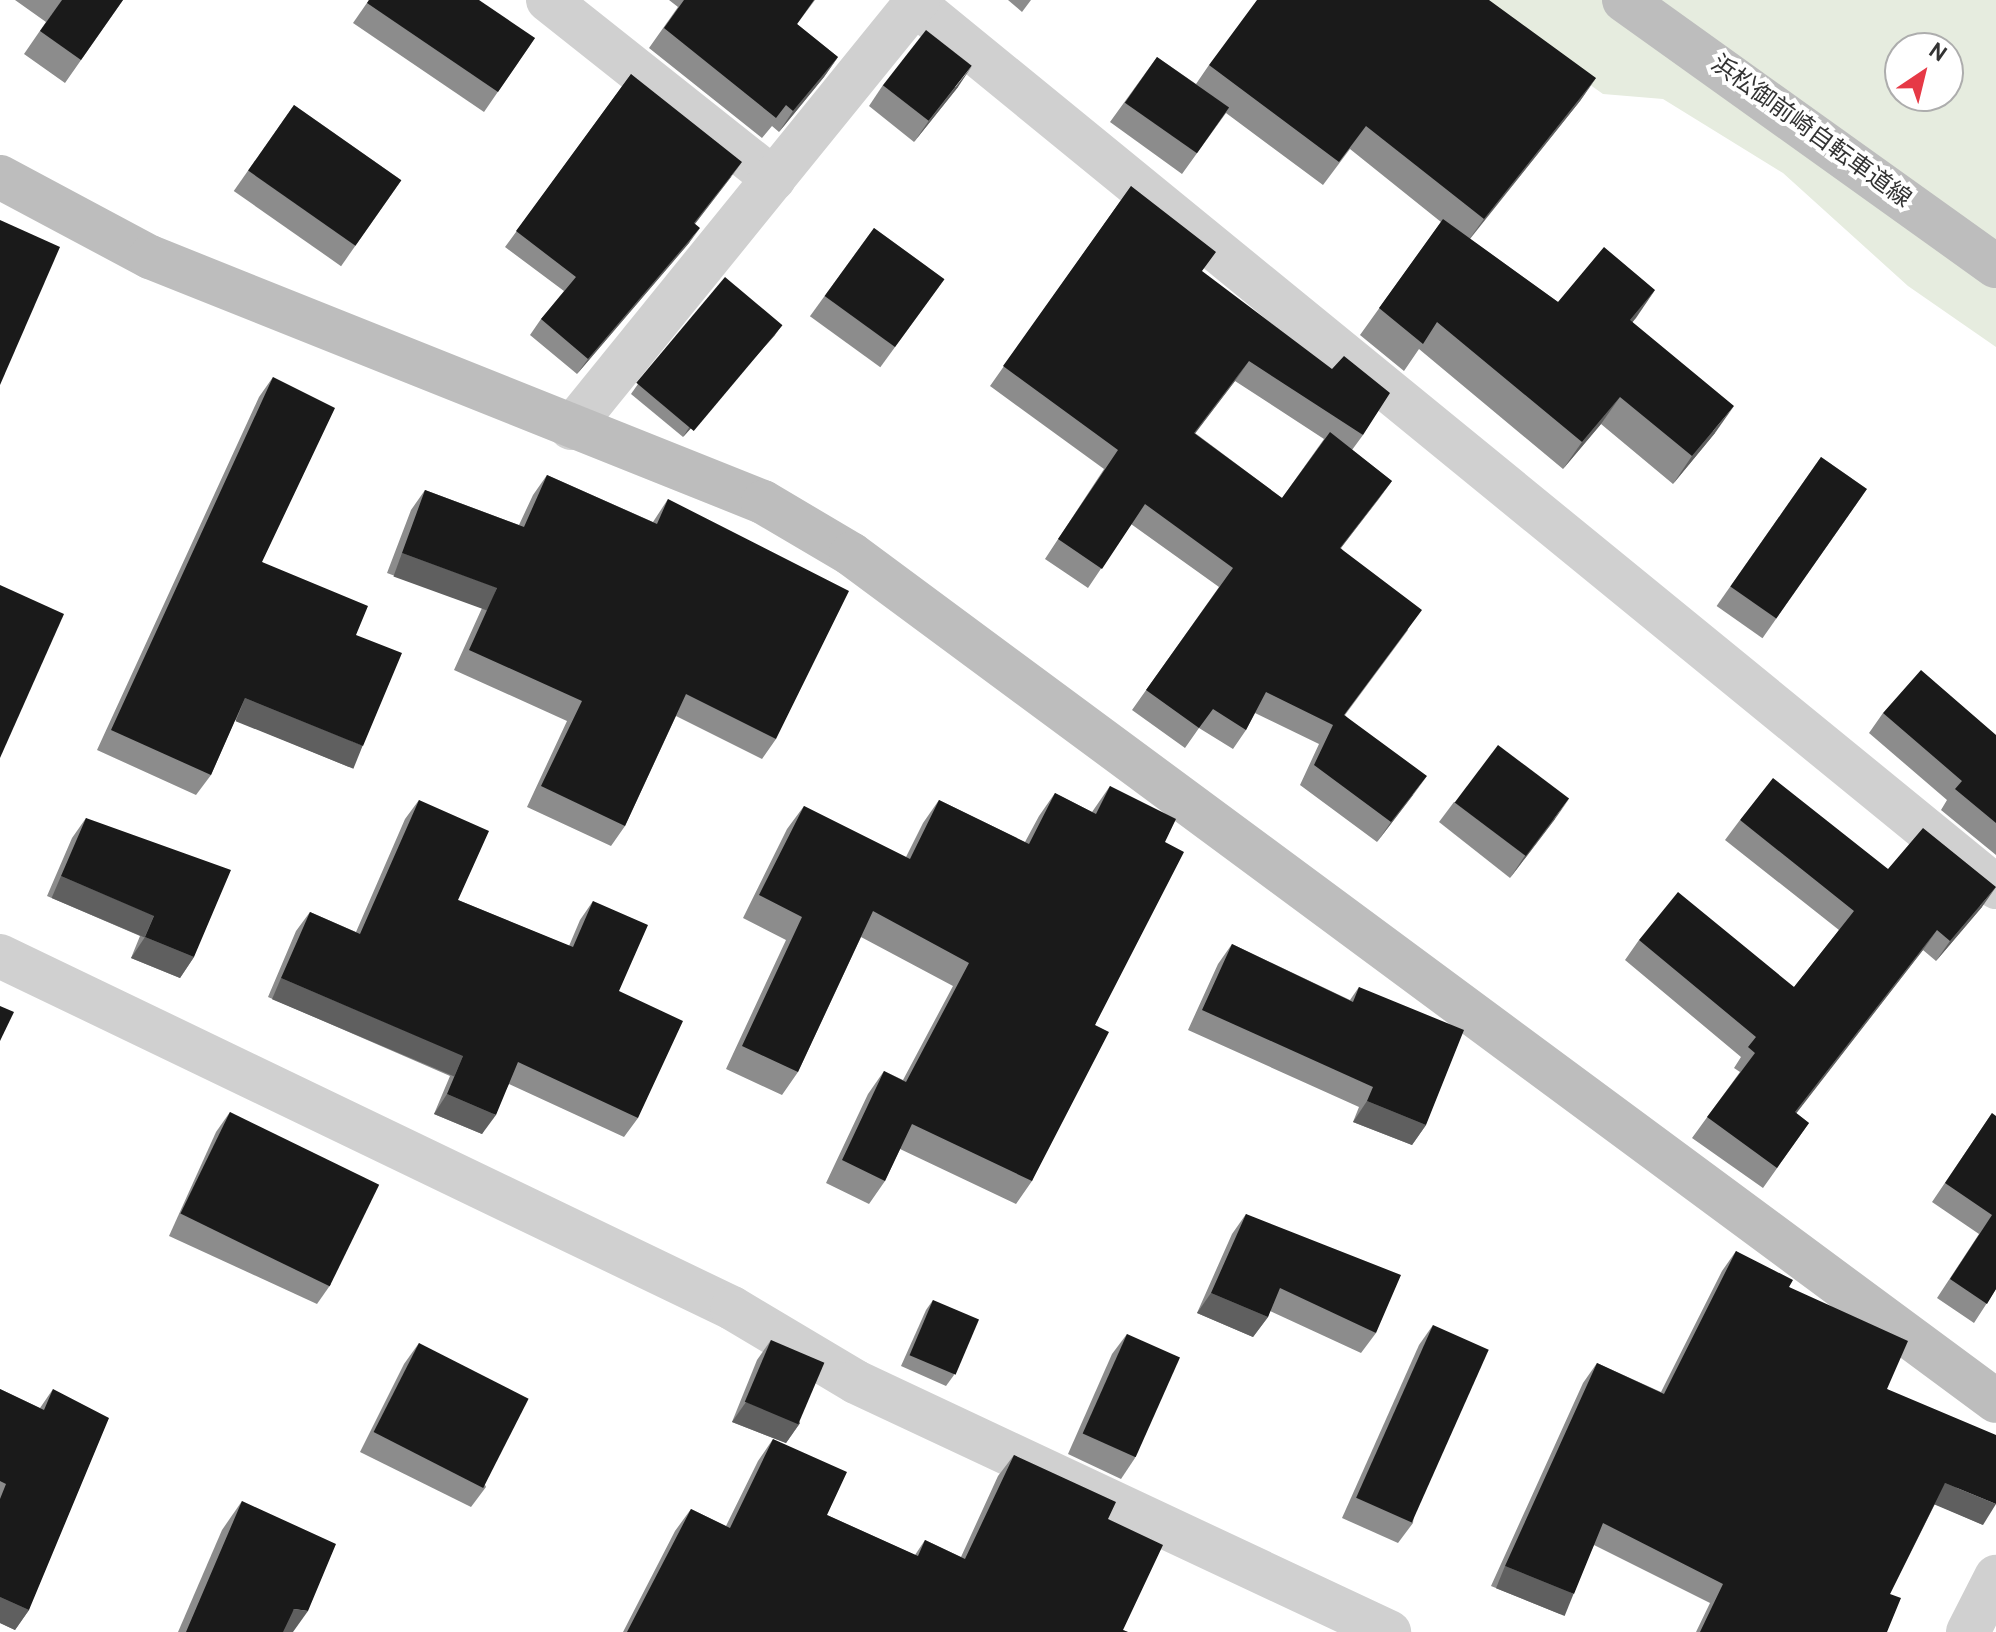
<!DOCTYPE html>
<meta charset="utf-8">
<style>
body{margin:0}
#map{position:relative;width:1996px;height:1632px;overflow:hidden;background:#fff;font-family:Overpass,"Noto Sans JP",sans-serif}
div>[style]{position:absolute}
[style*='--x']{left:calc(var(--x)*1px);top:calc(var(--y)*1px);width:calc(var(--w)*1px);rotate:calc(var(--a)*1deg)}
.green>*{inset:0;background:#e6ecdf}
.street>*{height:44px;margin:-22px;padding:0 22px;transform-origin:22px;border-radius:22px;background:#d0d0d0}
.secondary>*{height:44px;margin:-22px;padding:0 22px;transform-origin:22px;border-radius:22px;background:#bdbdbd}
.wall>*{inset:0;background:#8c8c8c;transform-origin:0 0}
.shaded-wall>*{inset:0;background:#5f5f5f;transform-origin:0 0}
.building>*{inset:0;background:#1a1a1a;transform-origin:0 0}
span{translate:-50% -50%;white-space:nowrap;text-align:center;line-height:1.15;-webkit-text-stroke:8px #fff;paint-order:stroke}
.street-label{font-size:24px;color:#333}
.north{position:absolute;left:1884px;top:32px;width:80px;height:80px;box-sizing:border-box;background:#fff;border:2px solid #adadad;border-radius:50%;rotate:35deg;font-size:22px;font-weight:700;line-height:32px;text-align:center;color:#333}
.north::after{content:'';display:block;margin:auto;width:28px;height:36px;background:#e63946;clip-path:polygon(50% 0,100% 100%,50% 72%,0 100%)}
</style>
<div id="map">
<div class="green">
<div style="clip-path:polygon(evenodd,1470px 0,1996px 0,1996px 347px,1908px 286px,1783px 173px,1663px 99px,1603px 94px,1470px 0,1900px 48px,1948px 48px,1948px 96px,1900px 96px,1900px 48px)"></div>
</div>
<div class="street">
<div style="--x:548;--y:0;--w:288;--a:38.4"></div>
<div style="--x:915;--y:4;--w:1396;--a:39.24"></div>
<div style="--x:571;--y:428;--w:551;--a:-50.97"></div>
<div style="--x:0;--y:956;--w:812;--a:25.68"></div>
<div style="--x:732;--y:1308;--w:144;--a:30.8"></div>
<div style="--x:856;--y:1382;--w:589;--a:25.13"></div>
<div style="--x:1968;--y:1632;--w:62;--a:-63"></div>
</div>
<div class="secondary">
<div style="--x:1624;--y:0;--w:457;--a:35.6"></div>
<div style="--x:0;--y:177;--w:170;--a:28.1"></div>
<div style="--x:150;--y:257;--w:660;--a:21.79"></div>
<div style="--x:763;--y:502;--w:102;--a:30.6"></div>
<div style="--x:851;--y:554;--w:1424;--a:36.49"></div>
</div>
<div class="wall">
<div style="clip-path:polygon(15px 0,123px 0,65px 83px,24px 54px,46px 22px)"></div>
<div style="clip-path:polygon(369px 0,535px 38px,484px 112px,353px 23px)"></div>
<div style="clip-path:polygon(669px 0,815px 0,797px 24px,838px 57px,824px 77px,779px 132px,772px 126px,762px 138px,649px 48px,678px 7px)"></div>
<div style="clip-path:polygon(1008px 0,1031px 0,1022px 12px)"></div>
<div style="clip-path:polygon(1157px 57px,1196px 84px,1209px 65px,1596px 78px,1580px 101px,1470px 239px,1558px 302px,1655px 290px,1632px 322px,1715px 433px,1673px 484px,1601px 424px,1563px 469px,1419px 349px,1404px 371px,1360px 335px,1441px 222px,1350px 149px,1323px 185px,1226px 113px,1182px 174px,1110px 122px)"></div>
<div style="clip-path:polygon(631px 74px,731px 177px,695px 224px,689px 243px,577px 374px,530px 335px,541px 319px,564px 291px,505px 247px)"></div>
<div style="clip-path:polygon(883px 85px,958px 87px,914px 142px,869px 106px)"></div>
<div style="left:294px;top:105px;width:131px;height:105px;rotate:35deg"></div>
<div style="clip-path:polygon(evenodd,1131px 186px,1202px 272px,1363px 435px,1352px 450px,1392px 481px,1341px 548px,1408px 630px,1345px 715px,1413px 795px,1377px 842px,1300px 785px,1319px 744px,1255px 713px,1246px 730px,1233px 749px,1199px 728px,1185px 748px,1132px 710px,1219px 587px,1131px 524px,1088px 588px,1045px 559px,1104px 469px,990px 386px,1131px 186px,1235px 381px,1324px 439px,1282px 498px,1195px 433px,1235px 381px)"></div>
<div style="left:874px;top:228px;width:87px;height:109px;rotate:36deg"></div>
<div style="clip-path:polygon(775px 335px,683px 437px,631px 394px,638px 384px)"></div>
<div style="clip-path:polygon(273px 377px,262px 562px,356px 635px,349px 767px,235px 720px,211px 775px,196px 795px,97px 750px,259px 397px)"></div>
<div style="left:1821px;top:457px;width:56px;height:182px;rotate:35deg"></div>
<div style="clip-path:polygon(547px 475px,653px 522px,668px 499px,776px 739px,762px 759px,676px 716px,625px 826px,611px 846px,527px 807px,567px 721px,454px 670px,482px 608px,387px 573px,411px 510px,425px 490px,519px 525px,533px 495px)"></div>
<div style="clip-path:polygon(1883px 713px,1996px 735px,1996px 855px,1941px 810px,1947px 800px,1869px 733px)"></div>
<div style="clip-path:polygon(1110px 786px,1165px 842px,1095px 1025px,1032px 1181px,1016px 1204px,900px 1149px,885px 1181px,869px 1204px,826px 1183px,868px 1094px,884px 1071px,903px 1080px,953px 986px,861px 937px,798px 1072px,782px 1095px,726px 1069px,786px 940px,743px 918px,787px 829px,804px 806px,906px 857px,923px 823px,939px 800px,1025px 842px,1039px 816px,1055px 793px,1092px 812px)"></div>
<div style="clip-path:polygon(419px 800px,458px 900px,569px 946px,580px 920px,593px 901px,619px 991px,638px 1118px,624px 1137px,509px 1084px,482px 1134px,434px 1114px,450px 1076px,268px 997px,296px 931px,310px 912px,356px 932px,405px 819px)"></div>
<div style="clip-path:polygon(1454px 802px,1555px 819px,1510px 878px,1439px 822px)"></div>
<div style="clip-path:polygon(86px 818px,194px 957px,180px 978px,131px 958px,140px 936px,47px 896px,72px 838px)"></div>
<div style="clip-path:polygon(1740px 820px,1888px 869px,1982px 907px,1936px 961px,1923px 950px,1796px 1113px,1809px 1123px,1763px 1188px,1692px 1138px,1740px 1072px,1734px 1068px,1741px 1057px,1625px 960px,1639px 940px,1794px 987px,1839px 930px,1725px 840px)"></div>
<div style="clip-path:polygon(1232px 944px,1350px 1000px,1359px 987px,1426px 1125px,1412px 1145px,1353px 1122px,1359px 1107px,1188px 1030px,1218px 964px)"></div>
<div style="clip-path:polygon(230px 1112px,331px 1284px,317px 1304px,169px 1236px,216px 1132px)"></div>
<div style="clip-path:polygon(1992px 1113px,1996px 1289px,1974px 1323px,1937px 1298px,1979px 1234px,1932px 1202px)"></div>
<div style="clip-path:polygon(1246px 1214px,1376px 1333px,1361px 1353px,1270px 1311px,1268px 1317px,1253px 1337px,1197px 1313px,1232px 1234px)"></div>
<div style="clip-path:polygon(1736px 1251px,1789px 1287px,1887px 1389px,1983px 1525px,1935px 1504px,1890px 1594px,1887px 1632px,1696px 1632px,1710px 1603px,1594px 1545px,1560px 1614px,1491px 1586px,1583px 1383px,1597px 1363px,1661px 1392px,1722px 1271px)"></div>
<div style="clip-path:polygon(933px 1300px,954px 1375px,946px 1386px,901px 1366px,926px 1310px)"></div>
<div style="clip-path:polygon(1433px 1325px,1413px 1523px,1398px 1543px,1342px 1518px,1419px 1345px)"></div>
<div style="clip-path:polygon(1127px 1334px,1135px 1458px,1121px 1479px,1068px 1454px,1112px 1354px)"></div>
<div style="clip-path:polygon(771px 1340px,800px 1423px,786px 1443px,732px 1422px,757px 1360px)"></div>
<div style="clip-path:polygon(419px 1343px,486px 1487px,471px 1507px,360px 1452px,404px 1364px)"></div>
<div style="clip-path:polygon(0 1389px,40px 1408px,53px 1389px,29px 1610px,15px 1630px,0 1623px)"></div>
<div style="clip-path:polygon(773px 1439px,827px 1515px,915px 1555px,925px 1540px,961px 1557px,998px 1476px,1014px 1455px,1108px 1519px,1123px 1630px,1128px 1632px,623px 1632px,675px 1531px,691px 1509px,726px 1526px,758px 1461px)"></div>
<div style="clip-path:polygon(242px 1501px,293px 1632px,178px 1632px,222px 1530px)"></div>
</div>
<div class="shaded-wall">
<div style="clip-path:polygon(838px 57px,824px 77px,779px 132px,793px 111px)"></div>
<div style="clip-path:polygon(972px 66px,958px 87px,914px 142px,928px 122px)"></div>
<div style="clip-path:polygon(1596px 78px,1580px 101px,1467px 242px,1484px 219px)"></div>
<div style="clip-path:polygon(742px 162px,731px 177px,683px 239px,694px 223px)"></div>
<div style="clip-path:polygon(700px 228px,689px 243px,577px 374px,588px 359px)"></div>
<div style="clip-path:polygon(1655px 290px,1636px 318px,1611px 348px,1630px 320px)"></div>
<div style="clip-path:polygon(782px 325px,775px 335px,683px 437px,690px 426px)"></div>
<div style="clip-path:polygon(1249px 361px,1235px 381px,1181px 452px,1194px 433px)"></div>
<div style="clip-path:polygon(1620px 397px,1601px 424px,1563px 469px,1582px 442px)"></div>
<div style="clip-path:polygon(1734px 406px,1715px 433px,1673px 484px,1692px 456px)"></div>
<div style="clip-path:polygon(1392px 481px,1378px 500px,1326px 567px,1340px 548px)"></div>
<div style="left:402px;top:553px;width:101px;height:25px;rotate:20deg"></div>
<div style="left:245px;top:698px;width:127px;height:25px;rotate:22deg"></div>
<div style="clip-path:polygon(1427px 776px,1413px 795px,1377px 842px,1391px 822px)"></div>
<div style="clip-path:polygon(1569px 799px,1555px 819px,1510px 878px,1524px 857px)"></div>
<div style="left:61px;top:876px;width:101px;height:24px;rotate:23deg"></div>
<div style="clip-path:polygon(1996px 887px,1982px 907px,1936px 961px,1950px 941px)"></div>
<div style="clip-path:polygon(1937px 930px,1923px 950px,1781px 1133px,1795px 1112px)"></div>
<div style="clip-path:polygon(145px 937px,194px 957px,180px 978px,131px 958px)"></div>
<div style="left:281px;top:978px;width:198px;height:23px;rotate:23deg"></div>
<div style="clip-path:polygon(447px 1094px,496px 1115px,482px 1134px,434px 1114px)"></div>
<div style="clip-path:polygon(1367px 1101px,1426px 1125px,1412px 1145px,1353px 1122px)"></div>
<div style="clip-path:polygon(1211px 1293px,1268px 1317px,1253px 1337px,1197px 1313px)"></div>
<div style="clip-path:polygon(746px 1402px,800px 1423px,786px 1443px,732px 1422px)"></div>
<div style="clip-path:polygon(1945px 1483px,1996px 1504px,1983px 1525px,1931px 1503px)"></div>
<div style="left:1505px;top:1566px;width:74px;height:24px;rotate:22deg"></div>
<div style="clip-path:polygon(0 1597px,29px 1610px,15px 1630px,0 1623px)"></div>
<div style="clip-path:polygon(294px 1609px,308px 1611px,293px 1632px,278px 1632px)"></div>
</div>
<div class="building">
<div style="clip-path:polygon(62px 0,123px 0,81px 60px,40px 31px)"></div>
<div style="clip-path:polygon(369px 0,479px 0,535px 38px,498px 92px,367px 3px)"></div>
<div style="clip-path:polygon(684px 0,814px 0,797px 24px,838px 57px,793px 111px,786px 105px,776px 118px,664px 28px)"></div>
<div style="clip-path:polygon(1257px 0,1489px 0,1596px 78px,1484px 219px,1366px 126px,1339px 162px,1209px 65px)"></div>
<div style="left:926px;top:30px;width:58px;height:70px;rotate:38deg"></div>
<div style="left:1157px;top:57px;width:88px;height:56px;rotate:35deg"></div>
<div style="clip-path:polygon(631px 74px,742px 162px,694px 223px,700px 228px,588px 359px,541px 319px,576px 277px,516px 231px)"></div>
<div style="left:294px;top:105px;width:131px;height:80px;rotate:35deg"></div>
<div style="clip-path:polygon(1131px 186px,1216px 252px,1202px 271px,1332px 369px,1344px 356px,1390px 393px,1363px 435px,1249px 361px,1194px 433px,1282px 498px,1330px 432px,1392px 481px,1340px 548px,1422px 610px,1344px 715px,1427px 776px,1391px 822px,1314px 765px,1333px 725px,1266px 692px,1246px 730px,1213px 709px,1199px 728px,1146px 690px,1233px 568px,1145px 504px,1102px 569px,1058px 539px,1118px 450px,1003px 366px)"></div>
<div style="clip-path:polygon(1443px 219px,1558px 302px,1604px 247px,1655px 290px,1630px 320px,1734px 406px,1692px 456px,1620px 397px,1582px 442px,1437px 322px,1423px 344px,1379px 308px)"></div>
<div style="clip-path:polygon(0 220px,60px 247px,0 385px)"></div>
<div style="left:874px;top:228px;width:87px;height:84px;rotate:36deg"></div>
<div style="left:725px;top:277px;width:75px;height:138px;rotate:40deg"></div>
<div style="clip-path:polygon(273px 377px,335px 408px,262px 562px,368px 606px,356px 635px,402px 653px,363px 746px,245px 698px,211px 775px,111px 730px)"></div>
<div style="left:1821px;top:457px;width:56px;height:158px;rotate:35deg"></div>
<div style="clip-path:polygon(547px 475px,657px 524px,668px 499px,849px 591px,776px 739px,686px 694px,625px 826px,541px 786px,582px 701px,469px 650px,497px 588px,402px 553px,425px 490px,524px 527px)"></div>
<div style="clip-path:polygon(0 585px,64px 614px,0 758px)"></div>
<div style="clip-path:polygon(1921px 670px,1996px 735px,1996px 823px,1955px 789px,1962px 781px,1883px 713px)"></div>
<div style="left:1498px;top:745px;width:89px;height:72px;rotate:37deg"></div>
<div style="clip-path:polygon(1773px 778px,1888px 869px,1923px 828px,1996px 887px,1950px 941px,1937px 930px,1795px 1112px,1809px 1123px,1777px 1168px,1707px 1117px,1755px 1053px,1748px 1047px,1756px 1037px,1639px 940px,1678px 892px,1794px 987px,1854px 911px,1740px 820px)"></div>
<div style="clip-path:polygon(1110px 786px,1176px 819px,1165px 842px,1184px 852px,1095px 1025px,1109px 1032px,1032px 1181px,912px 1124px,885px 1181px,842px 1160px,884px 1071px,906px 1082px,969px 963px,873px 911px,798px 1072px,742px 1046px,802px 917px,759px 895px,804px 806px,910px 859px,939px 800px,1029px 844px,1055px 793px,1096px 814px)"></div>
<div style="clip-path:polygon(419px 800px,489px 831px,458px 900px,573px 947px,593px 901px,648px 925px,619px 991px,683px 1021px,638px 1118px,518px 1062px,496px 1115px,447px 1094px,463px 1056px,281px 978px,310px 912px,360px 934px)"></div>
<div style="clip-path:polygon(86px 818px,231px 870px,194px 957px,145px 937px,154px 916px,61px 876px)"></div>
<div style="clip-path:polygon(1232px 944px,1353px 1002px,1359px 987px,1464px 1030px,1426px 1125px,1367px 1101px,1373px 1087px,1202px 1010px)"></div>
<div style="clip-path:polygon(0 1006px,14px 1012px,0 1041px)"></div>
<div style="left:230px;top:1112px;width:166px;height:113px;rotate:26deg"></div>
<div style="clip-path:polygon(1992px 1113px,1996px 1116px,1996px 1289px,1987px 1304px,1950px 1279px,1992px 1215px,1945px 1183px)"></div>
<div style="clip-path:polygon(1246px 1214px,1401px 1275px,1376px 1333px,1280px 1288px,1268px 1317px,1211px 1293px)"></div>
<div style="clip-path:polygon(1736px 1251px,1793px 1280px,1789px 1287px,1908px 1341px,1887px 1389px,1996px 1435px,1996px 1504px,1945px 1483px,1890px 1594px,1901px 1598px,1887px 1632px,1700px 1632px,1723px 1584px,1603px 1523px,1574px 1594px,1505px 1566px,1597px 1363px,1664px 1394px)"></div>
<div style="left:933px;top:1300px;width:50px;height:60px;rotate:23deg"></div>
<div style="left:1433px;top:1325px;width:61px;height:189px;rotate:24deg"></div>
<div style="left:1127px;top:1334px;width:58px;height:109px;rotate:24deg"></div>
<div style="left:771px;top:1340px;width:58px;height:67px;rotate:23deg"></div>
<div style="left:419px;top:1343px;width:123px;height:100px;rotate:27deg"></div>
<div style="clip-path:polygon(0 1389px,44px 1410px,53px 1389px,109px 1418px,29px 1610px,0 1597px,0 1499px,6px 1484px,0 1481px)"></div>
<div style="clip-path:polygon(773px 1439px,847px 1472px,827px 1515px,918px 1556px,925px 1540px,965px 1559px,1014px 1455px,1116px 1502px,1108px 1519px,1163px 1545px,1123px 1630px,1128px 1632px,627px 1632px,691px 1509px,730px 1528px)"></div>
<div style="clip-path:polygon(242px 1501px,336px 1544px,308px 1611px,294px 1609px,283px 1632px,186px 1632px)"></div>
</div>
<div class="street-label">
<span style="left:1810px;top:133px;rotate:36deg">浜松御前崎自転車道線</span>
</div>
<div class="north">N</div>
</div>
